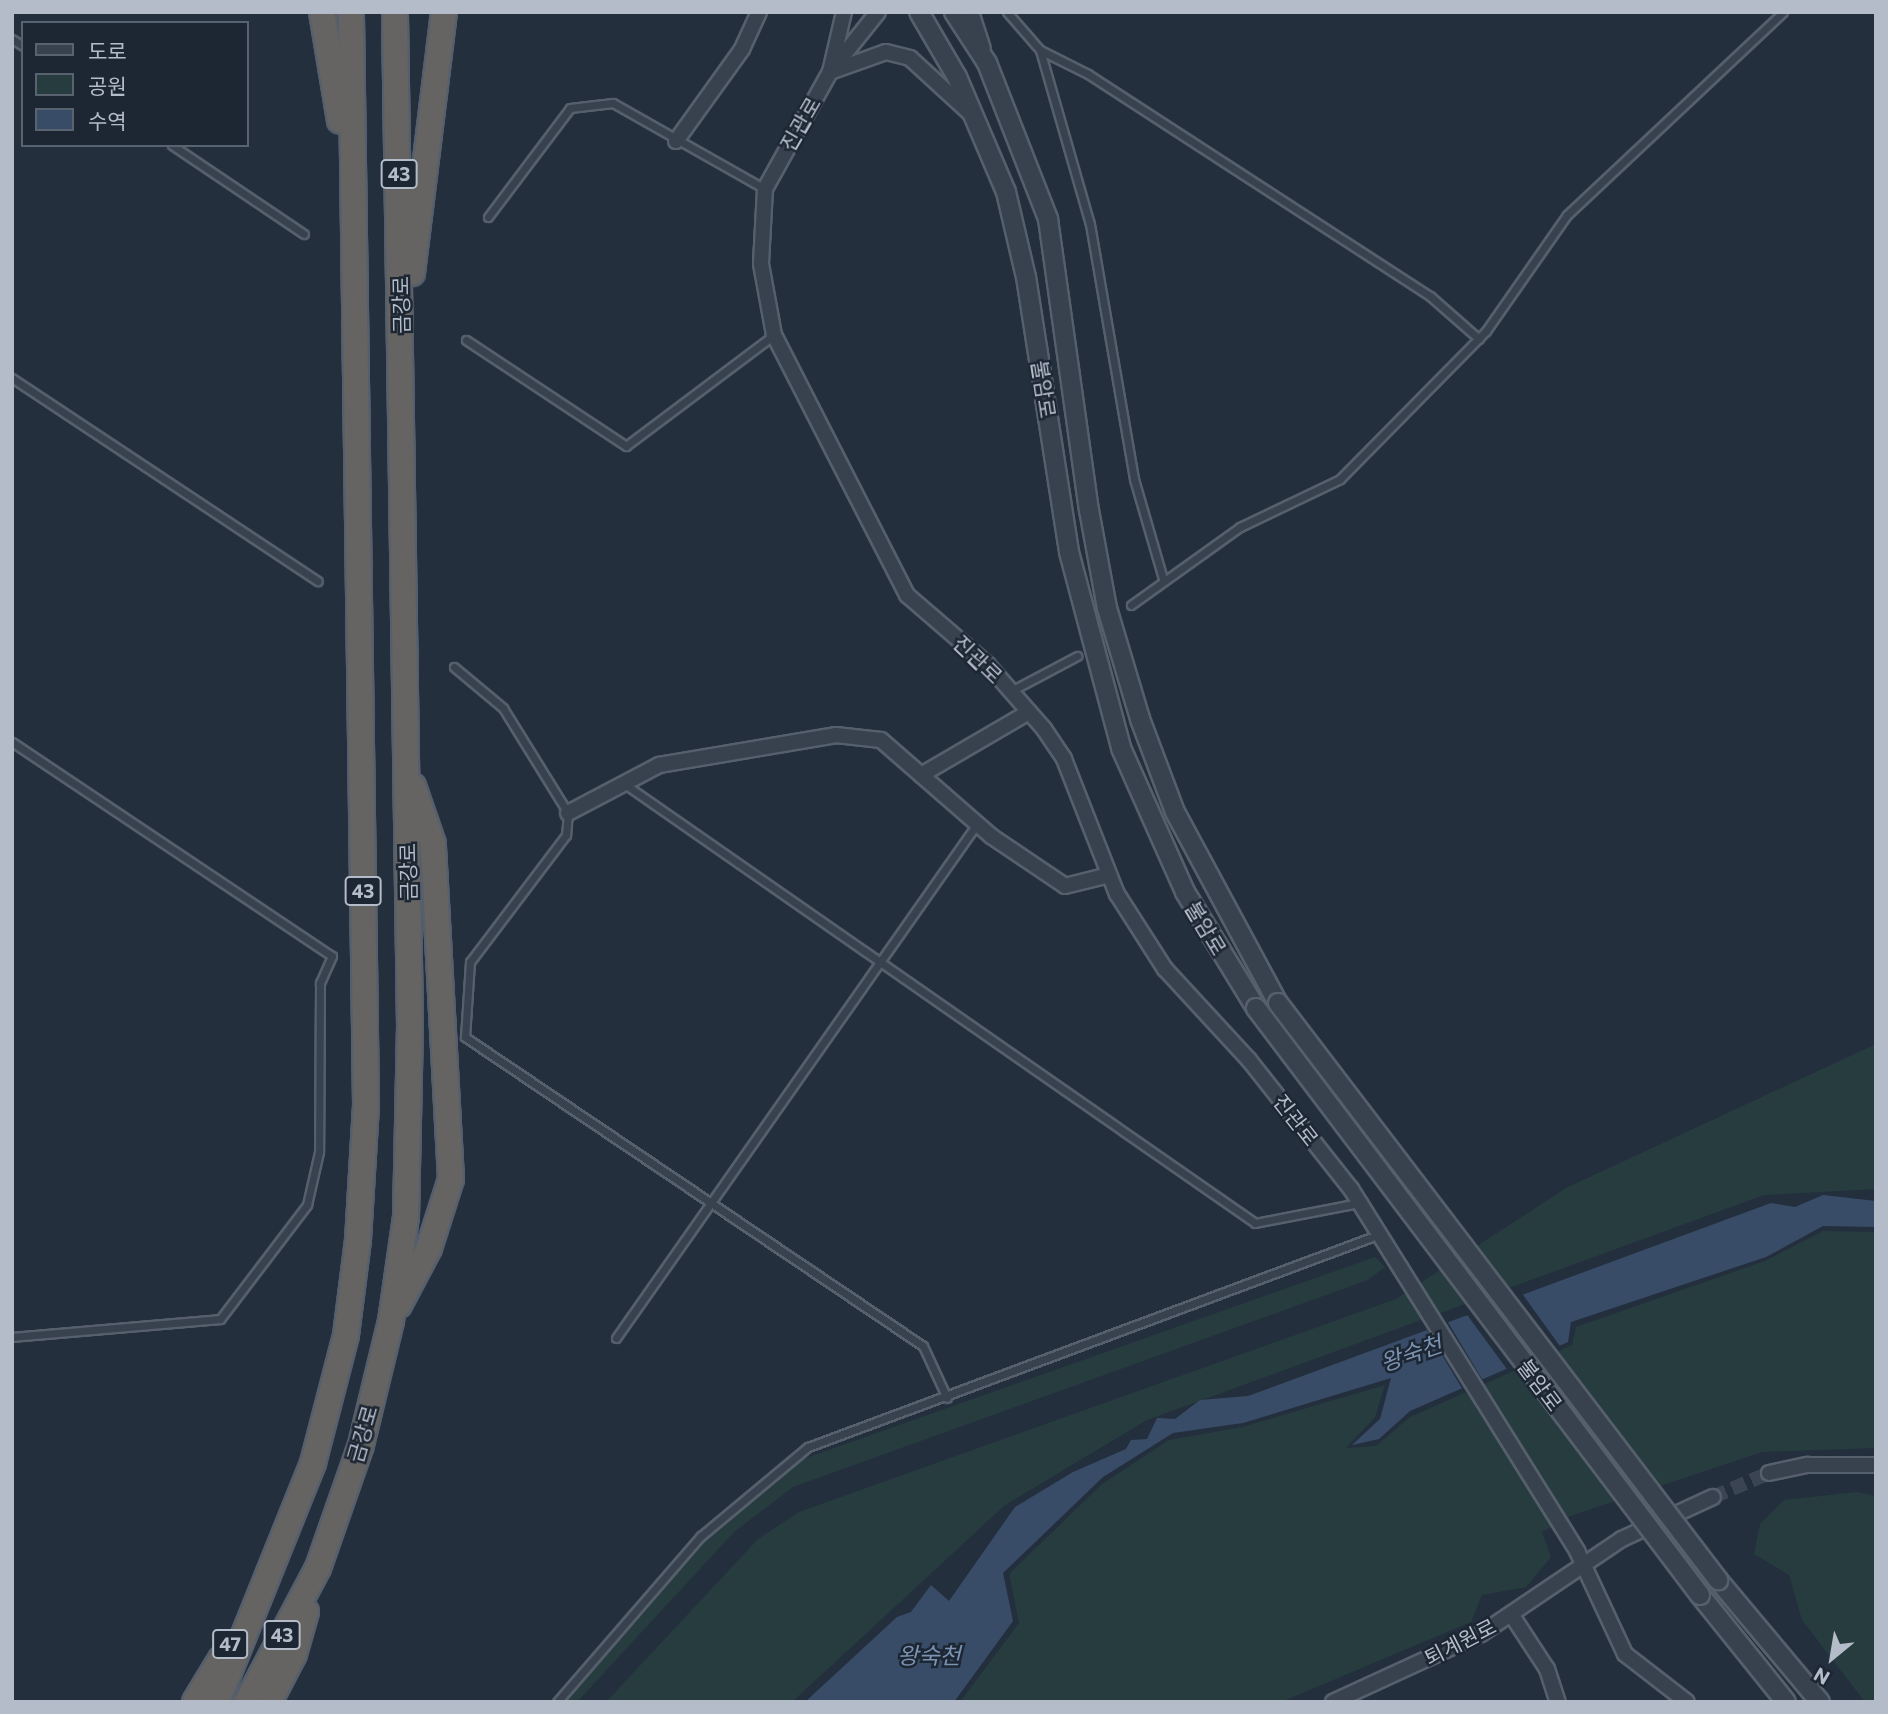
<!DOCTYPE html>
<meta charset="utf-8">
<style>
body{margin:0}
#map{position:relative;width:1888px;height:1714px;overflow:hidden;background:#242f3e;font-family:Commissioner,"Noto Sans KR",sans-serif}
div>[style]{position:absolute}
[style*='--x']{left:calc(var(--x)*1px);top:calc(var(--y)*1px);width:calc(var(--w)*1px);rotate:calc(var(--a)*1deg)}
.green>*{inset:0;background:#263c3f}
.water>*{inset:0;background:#394c67}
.pier>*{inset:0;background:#242f3e;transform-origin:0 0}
.minor-tunnel>*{height:14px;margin-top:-7px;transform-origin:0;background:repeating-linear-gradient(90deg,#3a4453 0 14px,transparent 0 21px)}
.roads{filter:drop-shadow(2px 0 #565f6c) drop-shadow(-2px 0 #565f6c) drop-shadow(0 2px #565f6c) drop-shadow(0 -2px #565f6c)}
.service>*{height:7px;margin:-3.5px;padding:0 3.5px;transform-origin:3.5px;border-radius:3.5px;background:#38414e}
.minor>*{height:14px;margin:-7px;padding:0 7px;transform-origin:7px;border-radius:7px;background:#38414e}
.tertiary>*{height:18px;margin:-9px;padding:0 9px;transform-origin:9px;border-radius:9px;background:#38414e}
.trunk>*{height:24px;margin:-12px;padding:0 12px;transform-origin:12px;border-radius:12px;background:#656462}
.bridges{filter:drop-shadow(2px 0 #565f6c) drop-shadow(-2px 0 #565f6c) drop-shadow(0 2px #565f6c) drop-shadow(0 -2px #565f6c)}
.tertiary-bridge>*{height:18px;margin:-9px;padding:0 9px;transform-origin:9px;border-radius:9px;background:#38414e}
span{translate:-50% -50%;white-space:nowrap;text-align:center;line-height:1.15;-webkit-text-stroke:5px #1d2633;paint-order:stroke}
.shield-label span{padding:2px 5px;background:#1d2633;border:2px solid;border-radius:5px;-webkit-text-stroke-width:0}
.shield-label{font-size:19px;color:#b4bcc9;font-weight:700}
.street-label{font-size:21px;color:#b4bcc9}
.water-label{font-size:23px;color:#7c92b1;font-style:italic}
.frame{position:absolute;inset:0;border:14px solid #b4bcc9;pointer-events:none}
.legend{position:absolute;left:21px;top:21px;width:228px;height:126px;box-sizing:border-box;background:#1d2633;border:2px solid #59626f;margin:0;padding:9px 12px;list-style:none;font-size:21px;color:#b4bcc9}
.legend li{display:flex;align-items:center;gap:14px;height:35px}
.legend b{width:35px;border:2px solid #59626f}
.north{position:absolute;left:1797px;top:1623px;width:70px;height:70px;-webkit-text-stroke:5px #1d2633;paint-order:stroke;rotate:210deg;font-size:19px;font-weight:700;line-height:28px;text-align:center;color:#b4bcc9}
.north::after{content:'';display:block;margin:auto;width:24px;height:32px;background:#b4bcc9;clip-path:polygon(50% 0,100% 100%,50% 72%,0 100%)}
</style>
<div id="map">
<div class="green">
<div style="clip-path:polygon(1876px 1044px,1876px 1189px,1764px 1195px,1147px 1420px,1005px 1505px,792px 1702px,606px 1702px,758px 1539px,799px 1512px,1396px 1299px,1566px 1188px)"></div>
<div style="clip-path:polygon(1823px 1231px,1876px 1232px,1876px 1448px,1762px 1452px,1573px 1515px,1542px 1532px,1551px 1557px,1526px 1587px,1482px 1595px,1471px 1622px,1281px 1702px,960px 1702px,1019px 1623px,1009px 1574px,1102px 1484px,1169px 1440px,1242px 1427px,1385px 1385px,1375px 1417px,1346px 1448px,1376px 1446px,1410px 1417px,1572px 1345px,1576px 1327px,1765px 1261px)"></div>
<div style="clip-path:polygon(1375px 1257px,1385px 1267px,1368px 1280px,793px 1487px,734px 1532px,577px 1702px,562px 1702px,698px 1544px,803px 1459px)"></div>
<div style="clip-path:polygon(1857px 1492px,1876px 1496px,1876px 1702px,1865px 1702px,1802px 1620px,1789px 1575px,1754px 1554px,1760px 1524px,1784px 1500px)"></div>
</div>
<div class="water">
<div style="clip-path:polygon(1823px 1195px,1876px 1201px,1876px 1227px,1823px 1226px,1766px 1257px,1571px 1322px,1568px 1342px,1410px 1411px,1379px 1439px,1352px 1445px,1380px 1419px,1391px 1378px,1243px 1423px,1173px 1433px,1103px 1477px,1003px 1573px,1013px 1621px,954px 1702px,805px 1702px,897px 1617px,911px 1612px,931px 1585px,949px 1601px,1015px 1507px,1073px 1472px,1126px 1449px,1131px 1440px,1147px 1439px,1157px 1418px,1175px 1419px,1200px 1400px,1248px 1396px,1771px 1203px,1795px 1207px)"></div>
</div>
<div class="pier">
<div style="clip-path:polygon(1521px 1292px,1562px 1349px,1509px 1372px,1465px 1312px)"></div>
<div style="left:1446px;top:1319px;width:74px;height:22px;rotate:59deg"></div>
</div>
<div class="minor-tunnel">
<div style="--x:1713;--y:1497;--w:61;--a:-23.2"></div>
</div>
<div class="roads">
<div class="service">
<div style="--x:1007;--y:12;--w:50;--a:49"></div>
<div style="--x:1040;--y:50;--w:181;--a:74"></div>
<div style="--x:1090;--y:224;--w:259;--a:80.2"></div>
<div style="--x:1134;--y:479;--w:104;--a:73.8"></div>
<div style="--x:12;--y:39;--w:13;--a:32"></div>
<div style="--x:1040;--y:50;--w:54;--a:26.6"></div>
<div style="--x:1088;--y:74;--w:408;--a:33"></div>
<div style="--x:1430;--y:296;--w:65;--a:41.3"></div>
<div style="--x:172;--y:145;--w:159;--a:34"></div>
<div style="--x:488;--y:217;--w:136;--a:-53"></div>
<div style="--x:570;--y:108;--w:43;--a:-6.6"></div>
<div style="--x:613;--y:103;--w:175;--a:29.5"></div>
<div style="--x:466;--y:340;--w:192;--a:33.5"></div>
<div style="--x:626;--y:446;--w:185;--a:-36.9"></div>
<div style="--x:12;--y:378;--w:367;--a:33.6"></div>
<div style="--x:1131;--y:605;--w:134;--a:-35.6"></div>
<div style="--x:1240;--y:527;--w:111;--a:-25.6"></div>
<div style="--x:1340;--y:479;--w:208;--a:-45.4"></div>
<div style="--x:1486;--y:331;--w:141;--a:-55.1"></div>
<div style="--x:1567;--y:215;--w:296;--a:-43.2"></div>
<div style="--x:454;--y:667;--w:64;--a:39.9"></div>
<div style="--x:503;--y:708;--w:123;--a:58.2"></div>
<div style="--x:568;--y:813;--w:22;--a:95"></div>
<div style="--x:566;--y:835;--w:159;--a:127.1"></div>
<div style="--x:470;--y:962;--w:75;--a:93.8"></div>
<div style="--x:465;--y:1037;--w:552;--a:34.01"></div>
<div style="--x:923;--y:1346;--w:57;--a:65.2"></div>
<div style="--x:1011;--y:691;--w:75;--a:-27.9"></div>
<div style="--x:12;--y:742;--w:385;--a:33.8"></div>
<div style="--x:332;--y:956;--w:30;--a:114"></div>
<div style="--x:320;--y:983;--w:169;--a:90.3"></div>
<div style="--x:319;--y:1152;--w:54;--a:102.8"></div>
<div style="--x:307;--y:1205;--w:143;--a:127.3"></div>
<div style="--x:220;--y:1319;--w:209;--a:175.1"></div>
<div style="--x:626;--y:785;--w:766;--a:34.85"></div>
<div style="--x:1255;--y:1223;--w:106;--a:-10.9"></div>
<div style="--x:616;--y:1338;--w:628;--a:-54.92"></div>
<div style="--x:557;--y:1702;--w:220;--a:-49.1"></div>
<div style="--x:701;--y:1536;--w:139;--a:-39.8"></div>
<div style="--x:808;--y:1447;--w:610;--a:-20.42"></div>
</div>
<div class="minor">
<div style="--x:844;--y:12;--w:62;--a:103.1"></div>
<div style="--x:830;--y:72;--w:59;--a:-19.7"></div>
<div style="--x:886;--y:52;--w:25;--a:14"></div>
<div style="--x:910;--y:58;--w:81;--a:42.5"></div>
<div style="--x:878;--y:12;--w:77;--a:128.7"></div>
<div style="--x:830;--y:72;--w:134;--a:119.1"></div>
<div style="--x:765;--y:189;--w:75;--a:93.1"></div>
<div style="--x:761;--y:264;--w:72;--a:79.6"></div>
<div style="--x:774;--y:335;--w:292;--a:62.9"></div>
<div style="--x:907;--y:595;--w:107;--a:40.8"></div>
<div style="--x:988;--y:665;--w:85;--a:48.8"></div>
<div style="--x:1044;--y:729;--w:36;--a:56"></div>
<div style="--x:1064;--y:759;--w:145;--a:68.6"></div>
<div style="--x:1117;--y:894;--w:89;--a:57.4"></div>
<div style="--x:1165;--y:969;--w:124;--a:47.3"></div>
<div style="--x:1249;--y:1060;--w:164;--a:51.7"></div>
<div style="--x:1351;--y:1189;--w:427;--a:58"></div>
<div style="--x:1577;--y:1551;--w:114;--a:65"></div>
<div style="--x:1625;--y:1654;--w:78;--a:37.7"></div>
<div style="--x:971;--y:12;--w:38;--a:72"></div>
<div style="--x:676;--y:141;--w:113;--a:-54.3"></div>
<div style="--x:742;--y:49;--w:41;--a:-65.3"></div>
<div style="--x:921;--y:775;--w:125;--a:-30.3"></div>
<div style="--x:568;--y:813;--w:103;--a:-27.8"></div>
<div style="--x:659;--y:765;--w:180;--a:-9.6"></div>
<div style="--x:836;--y:735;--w:45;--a:6.3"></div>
<div style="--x:881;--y:740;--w:146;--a:41.1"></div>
<div style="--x:991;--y:836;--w:89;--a:34"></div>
<div style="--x:1065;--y:886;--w:45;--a:-14"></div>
<div style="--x:1769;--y:1473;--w:40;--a:-12"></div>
<div style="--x:1808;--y:1465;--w:68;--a:0"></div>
<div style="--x:1511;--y:1614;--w:66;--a:56.8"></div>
<div style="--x:1547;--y:1669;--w:35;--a:72"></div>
<div style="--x:1333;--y:1702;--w:163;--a:-24.7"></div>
<div style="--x:1481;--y:1634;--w:170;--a:-34"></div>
<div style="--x:1622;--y:1539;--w:100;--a:-24.8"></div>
</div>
<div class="tertiary">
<div style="--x:919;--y:12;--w:75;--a:59.7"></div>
<div style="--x:957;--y:77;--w:125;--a:66.9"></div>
<div style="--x:1006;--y:192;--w:87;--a:76.8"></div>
<div style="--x:1026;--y:277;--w:278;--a:81.1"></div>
<div style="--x:1069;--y:552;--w:203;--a:75.1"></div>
<div style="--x:1121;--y:748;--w:158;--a:66"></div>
<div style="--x:1185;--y:892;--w:136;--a:58.5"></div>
<div style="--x:954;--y:12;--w:61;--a:57.1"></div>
<div style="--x:987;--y:63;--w:168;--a:68.6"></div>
<div style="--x:1048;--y:219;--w:294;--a:82"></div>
<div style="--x:1089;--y:510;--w:100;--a:79.6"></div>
<div style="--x:1107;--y:608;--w:116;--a:73.4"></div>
<div style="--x:1140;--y:719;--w:99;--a:69.4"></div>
<div style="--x:1175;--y:812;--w:217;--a:61.7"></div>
<div style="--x:1718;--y:1580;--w:159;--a:50.1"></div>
<div style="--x:1700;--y:1595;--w:137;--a:51.2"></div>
</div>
<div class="trunk">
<div style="--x:322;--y:12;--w:110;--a:80.6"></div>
<div style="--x:412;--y:273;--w:263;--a:-83"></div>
<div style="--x:399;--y:1305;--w:64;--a:-62.2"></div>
<div style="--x:429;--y:1248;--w:72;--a:-72.3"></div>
<div style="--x:451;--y:1179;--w:335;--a:-93.1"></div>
<div style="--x:433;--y:844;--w:61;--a:-109"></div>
<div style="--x:195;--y:1702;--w:50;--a:-58.8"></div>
<div style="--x:217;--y:1702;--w:258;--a:-68.1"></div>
<div style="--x:313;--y:1463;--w:132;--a:-75.5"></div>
<div style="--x:346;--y:1335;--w:96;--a:-82.8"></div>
<div style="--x:358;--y:1240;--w:136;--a:-86.6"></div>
<div style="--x:366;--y:1104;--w:1092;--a:-90.79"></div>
<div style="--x:247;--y:1702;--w:152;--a:-62.1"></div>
<div style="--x:318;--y:1568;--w:130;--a:-70.7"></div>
<div style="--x:361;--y:1445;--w:128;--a:-76.4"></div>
<div style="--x:391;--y:1321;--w:105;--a:-81.8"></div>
<div style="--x:406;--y:1217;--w:191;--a:-88.8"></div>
<div style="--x:410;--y:1026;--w:1014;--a:-90.85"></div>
<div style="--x:269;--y:1702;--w:54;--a:-62.5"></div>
<div style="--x:294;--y:1654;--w:44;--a:-74.1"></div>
</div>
</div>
<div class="bridges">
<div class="tertiary-bridge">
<div style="--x:1278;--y:1003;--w:726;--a:52.67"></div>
<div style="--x:1256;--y:1008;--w:736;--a:52.9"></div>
</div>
</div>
<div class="shield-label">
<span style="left:399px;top:174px">43</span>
<span style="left:363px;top:891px">43</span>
<span style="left:282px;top:1635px">43</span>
<span style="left:230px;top:1644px">47</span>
</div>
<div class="street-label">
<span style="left:800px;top:124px;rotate:-60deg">진관로</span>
<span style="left:401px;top:305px;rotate:-91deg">금강로</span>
<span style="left:1044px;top:389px;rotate:81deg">불암로</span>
<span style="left:978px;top:659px;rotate:44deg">진관로</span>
<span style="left:408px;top:872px;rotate:-91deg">금강로</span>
<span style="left:1206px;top:928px;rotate:59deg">불암로</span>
<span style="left:1296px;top:1120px;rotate:52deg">진관로</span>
<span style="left:1540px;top:1385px;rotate:53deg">불암로</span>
<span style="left:362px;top:1434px;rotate:-74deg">금강로</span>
<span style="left:1460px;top:1642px;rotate:-27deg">퇴계원로</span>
</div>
<div class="water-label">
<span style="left:1411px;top:1353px;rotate:-19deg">왕숙천</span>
<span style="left:929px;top:1655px">왕숙천</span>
</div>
<div class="frame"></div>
<ul class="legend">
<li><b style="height:9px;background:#38414e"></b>도로</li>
<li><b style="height:19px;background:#263c3f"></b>공원</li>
<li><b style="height:19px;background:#394c67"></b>수역</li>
</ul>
<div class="north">N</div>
</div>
